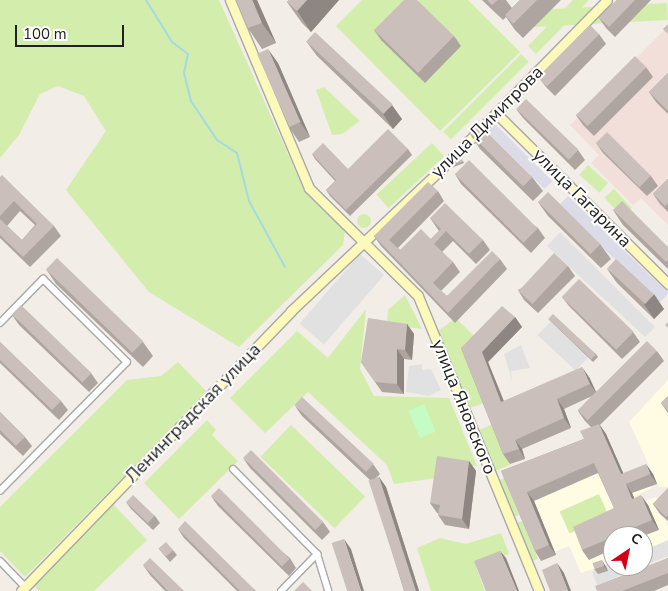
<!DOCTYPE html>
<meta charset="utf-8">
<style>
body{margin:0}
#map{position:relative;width:668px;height:591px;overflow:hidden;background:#f2ede7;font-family:"Nunito Sans",sans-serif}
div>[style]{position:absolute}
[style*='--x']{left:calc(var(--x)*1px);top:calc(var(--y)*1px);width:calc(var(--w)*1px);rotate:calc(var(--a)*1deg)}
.education>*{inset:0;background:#fffce3}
.military>*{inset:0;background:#f3dfda}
.grass>*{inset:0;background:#d2edac;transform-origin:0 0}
.round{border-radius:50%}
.park>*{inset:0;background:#c5fcc4;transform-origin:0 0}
.parking>*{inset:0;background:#e1e1e1;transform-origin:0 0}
.plaza>*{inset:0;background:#dbdce8;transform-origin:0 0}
.stream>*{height:2px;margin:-1px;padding:0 1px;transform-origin:1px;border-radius:1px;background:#a6d9e1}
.roads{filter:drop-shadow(1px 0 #a8a8a8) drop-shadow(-1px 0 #a8a8a8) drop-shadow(0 1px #a8a8a8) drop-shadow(0 -1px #a8a8a8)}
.street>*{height:6px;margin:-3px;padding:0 3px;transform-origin:3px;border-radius:3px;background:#fff}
.secondary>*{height:9px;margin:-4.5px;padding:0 4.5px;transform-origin:4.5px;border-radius:4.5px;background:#fcf9ba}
.wall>*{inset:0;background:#aea4a0}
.shaded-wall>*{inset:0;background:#8d8682}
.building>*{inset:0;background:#cabfba;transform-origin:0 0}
span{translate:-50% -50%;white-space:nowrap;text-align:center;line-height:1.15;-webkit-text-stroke:4px #fff;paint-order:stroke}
.street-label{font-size:18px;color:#212121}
.north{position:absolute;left:603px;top:526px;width:50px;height:50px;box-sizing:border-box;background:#fff;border:1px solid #a6a6a6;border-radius:50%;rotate:34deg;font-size:14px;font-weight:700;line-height:20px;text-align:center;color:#212121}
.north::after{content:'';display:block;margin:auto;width:18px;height:22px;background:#d20015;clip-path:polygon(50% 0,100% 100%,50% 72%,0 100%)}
.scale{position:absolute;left:15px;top:25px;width:109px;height:22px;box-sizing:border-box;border:2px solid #212121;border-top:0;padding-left:6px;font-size:15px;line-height:18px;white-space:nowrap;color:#212121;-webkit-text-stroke:4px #fff;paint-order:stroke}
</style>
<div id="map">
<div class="education">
<div style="clip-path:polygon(668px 380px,668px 487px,659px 487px,629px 422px)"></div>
<div style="clip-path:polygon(585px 451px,626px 480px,645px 472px,652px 488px,637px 495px,640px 503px,656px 497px,668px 526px,668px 541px,643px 551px,643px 536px,613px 536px,613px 562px,581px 573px,569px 546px,540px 558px,506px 478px)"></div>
</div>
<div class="military">
<div style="clip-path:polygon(668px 26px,668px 225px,641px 198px,633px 205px,591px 163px,599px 155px,570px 125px)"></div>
</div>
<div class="grass">
<div style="clip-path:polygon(0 0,219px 0,305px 192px,345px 231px,343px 245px,239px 347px,149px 292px,66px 190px,106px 131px,84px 96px,58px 86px,40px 94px,19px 135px,0 158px)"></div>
<div style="clip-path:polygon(362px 0,468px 0,520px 52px,440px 131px,336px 26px)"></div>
<div style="clip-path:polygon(573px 0,589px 0,536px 54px,528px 46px)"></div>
<div style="left:667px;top:3px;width:17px;height:152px;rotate:87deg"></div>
<div style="left:521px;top:54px;width:11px;height:110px;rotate:45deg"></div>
<div style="clip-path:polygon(324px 87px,360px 121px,342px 134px,332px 135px,316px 90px)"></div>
<div style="left:432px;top:143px;width:18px;height:76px;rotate:47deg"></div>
<div style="left:588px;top:165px;width:27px;height:13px;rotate:42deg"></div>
<div style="left:614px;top:189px;width:26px;height:13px;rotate:47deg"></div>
<div class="round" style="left:357px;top:214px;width:14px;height:14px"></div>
<div style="clip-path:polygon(405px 295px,422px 329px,387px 324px,388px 310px)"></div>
<div style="clip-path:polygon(366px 309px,360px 369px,374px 396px,449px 398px,477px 466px,440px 464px,436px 478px,394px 484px,387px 465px,308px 392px,265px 433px,230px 398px,297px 331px,328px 358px)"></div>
<div style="clip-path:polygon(456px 318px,479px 341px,484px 403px,467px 409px,437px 332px)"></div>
<div style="clip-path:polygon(178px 362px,207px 392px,25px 577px,0 551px,0 507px,127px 380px,161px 376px)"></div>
<div style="clip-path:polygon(207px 420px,216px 430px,212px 435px,238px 461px,179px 519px,144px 483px)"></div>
<div style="left:493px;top:424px;width:44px;height:17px;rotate:67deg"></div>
<div style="left:291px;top:425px;width:103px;height:44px;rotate:44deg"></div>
<div style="clip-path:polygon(504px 478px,519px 515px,514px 517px,498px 481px)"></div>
<div style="left:599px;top:494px;width:24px;height:43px;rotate:66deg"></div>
<div style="clip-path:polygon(113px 504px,147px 540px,94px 591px,39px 591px,33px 585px)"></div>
<div style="left:522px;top:521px;width:41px;height:7px;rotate:67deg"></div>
<div style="clip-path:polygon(501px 533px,509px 554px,476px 567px,485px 591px,431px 591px,417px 548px,440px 538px,466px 544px)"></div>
</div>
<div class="park">
<div style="left:424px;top:404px;width:30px;height:17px;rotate:67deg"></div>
</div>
<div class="parking">
<div style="clip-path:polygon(560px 232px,655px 327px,645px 337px,547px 246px)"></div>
<div style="left:360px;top:254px;width:32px;height:92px;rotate:41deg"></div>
<div style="left:550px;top:322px;width:52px;height:18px;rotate:43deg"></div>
<div style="clip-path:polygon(521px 345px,530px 368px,511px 371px,512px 381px,504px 354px)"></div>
<div style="clip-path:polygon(422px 364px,422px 370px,431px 369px,441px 390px,429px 396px,406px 392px,409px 366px)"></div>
<div style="clip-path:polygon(668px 540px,668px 556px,597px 585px,592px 572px,613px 563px,643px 566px,643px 551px)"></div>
</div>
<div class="plaza">
<div style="left:490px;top:119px;width:88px;height:11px;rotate:45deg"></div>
<div style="left:568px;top:196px;width:140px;height:13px;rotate:44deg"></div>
</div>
<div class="stream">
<div style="--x:146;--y:0;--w:49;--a:58.2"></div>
<div style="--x:172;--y:42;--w:20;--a:37"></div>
<div style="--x:188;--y:54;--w:19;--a:102"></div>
<div style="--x:184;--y:73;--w:29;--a:76"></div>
<div style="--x:191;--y:101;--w:47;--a:56.3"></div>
<div style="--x:217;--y:140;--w:24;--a:33"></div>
<div style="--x:237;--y:153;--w:49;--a:76"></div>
<div style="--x:249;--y:201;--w:75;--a:61.4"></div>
</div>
<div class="roads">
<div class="street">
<div style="--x:0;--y:323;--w:62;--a:-45.7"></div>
<div style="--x:43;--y:279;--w:118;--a:44.7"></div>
<div style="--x:127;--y:362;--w:181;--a:134.6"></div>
<div style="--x:233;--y:469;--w:120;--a:45.3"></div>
<div style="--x:317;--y:554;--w:39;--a:73"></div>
<div style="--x:0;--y:561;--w:36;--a:46"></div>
<div style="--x:281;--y:591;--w:52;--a:-45.8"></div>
</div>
<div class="secondary">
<div style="--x:230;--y:0;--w:204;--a:67.2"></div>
<div style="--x:309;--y:188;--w:153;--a:44.7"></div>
<div style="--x:418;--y:296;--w:319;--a:67.7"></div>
<div style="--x:496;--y:113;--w:243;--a:44.8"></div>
<div style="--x:21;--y:591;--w:389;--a:-46"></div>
<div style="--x:291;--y:311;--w:208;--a:-43.4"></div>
<div style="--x:442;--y:168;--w:235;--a:-45.5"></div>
</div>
</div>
<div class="wall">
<div style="clip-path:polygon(257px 0,276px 43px,262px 49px,248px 28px)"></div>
<div style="clip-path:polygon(289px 0,339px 0,311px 32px,302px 23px,287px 2px)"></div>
<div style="clip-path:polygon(482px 0,506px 0,512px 8px,520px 0,561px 0,523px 38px,515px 30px,506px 17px,503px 20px)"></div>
<div style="clip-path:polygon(617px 0,651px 0,615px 37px,606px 28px,599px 18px)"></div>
<div style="clip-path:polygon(374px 30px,454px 36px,461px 46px,425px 83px,381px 40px)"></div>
<div style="clip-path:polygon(599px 34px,606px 44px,555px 96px,546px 87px,539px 78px)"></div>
<div style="clip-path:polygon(306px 41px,402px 119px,393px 129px,317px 56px)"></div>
<div style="clip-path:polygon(278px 63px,310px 137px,299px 142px,289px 127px)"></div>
<div style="clip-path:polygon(646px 67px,653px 77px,594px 136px,583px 125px,576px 115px)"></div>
<div style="clip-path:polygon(668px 73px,668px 114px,656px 102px,649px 92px)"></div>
<div style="clip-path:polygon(516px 109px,578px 150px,585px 160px,575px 170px,523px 118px)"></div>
<div style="clip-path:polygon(470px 134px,532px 177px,543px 191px,533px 201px,480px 149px)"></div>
<div style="clip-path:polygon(596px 143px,651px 176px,658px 186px,647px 196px,603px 153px)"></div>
<div style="clip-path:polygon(408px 149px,412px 155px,350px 216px,330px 196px,326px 190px,335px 181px,315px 159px,312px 154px,348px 169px)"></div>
<div style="clip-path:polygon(463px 161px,464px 163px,451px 168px,449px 165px)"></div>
<div style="clip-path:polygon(455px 174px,538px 228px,545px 238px,531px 253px,461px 184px)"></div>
<div style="clip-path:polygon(evenodd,0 177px,54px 226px,61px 236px,30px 267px,0 238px,0 177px,20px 211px,35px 225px,22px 240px,7px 226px,20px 211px)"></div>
<div style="clip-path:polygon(668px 179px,668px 212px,660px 204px,653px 194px)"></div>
<div style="clip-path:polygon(438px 191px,444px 201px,398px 248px,400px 250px,431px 239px,439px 231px,430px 218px,483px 240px,490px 250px,476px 264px,453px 241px,442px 252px,453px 262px,460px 272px,441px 291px,447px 296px,500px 259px,507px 269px,455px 323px,381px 246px,374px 236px)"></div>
<div style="clip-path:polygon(538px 202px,600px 244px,611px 259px,601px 268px,548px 216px)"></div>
<div style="clip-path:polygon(613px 210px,668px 247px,668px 269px,623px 225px)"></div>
<div style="clip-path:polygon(568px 266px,575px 276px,538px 313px,524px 300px,518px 290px)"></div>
<div style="clip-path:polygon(46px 269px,143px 342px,153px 356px,143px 367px,56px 284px)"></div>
<div style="clip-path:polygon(607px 269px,664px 309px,654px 319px,617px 283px)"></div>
<div style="clip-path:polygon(562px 297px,633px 332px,640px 342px,622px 359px,569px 306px)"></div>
<div style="clip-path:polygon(12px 315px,91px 373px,98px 383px,89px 392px,19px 325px)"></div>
<div style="clip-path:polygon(515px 317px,522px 327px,488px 362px,504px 401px,589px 377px,596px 392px,657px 351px,664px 361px,600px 425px,606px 434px,623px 473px,653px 474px,657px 484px,632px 493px,634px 498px,648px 505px,659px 530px,643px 536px,613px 536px,613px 549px,589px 560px,582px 550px,614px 508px,598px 473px,534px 501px,556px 555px,541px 561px,535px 551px,501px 471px,584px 439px,591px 427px,585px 421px,578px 411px,592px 396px,564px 409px,571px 428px,522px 449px,525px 459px,510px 464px,503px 454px,461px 348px)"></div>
<div style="clip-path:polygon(548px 319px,596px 354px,598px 357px,593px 362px)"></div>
<div style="clip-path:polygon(407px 324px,414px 334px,412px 360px,404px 359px,404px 394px,382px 392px,361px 362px)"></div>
<div style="clip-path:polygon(0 342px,61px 401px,68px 410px,59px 420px,0 363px)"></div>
<div style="clip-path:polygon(668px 396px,668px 413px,661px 403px)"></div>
<div style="clip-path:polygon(295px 406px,373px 464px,380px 474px,375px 479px,379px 477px,386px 487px,419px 591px,404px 591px,370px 480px,302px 416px)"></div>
<div style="clip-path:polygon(0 412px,25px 437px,32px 446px,23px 456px,0 434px)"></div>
<div style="clip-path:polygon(243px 458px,323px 522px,330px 532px,322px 540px,250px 468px)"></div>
<div style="clip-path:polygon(469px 461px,476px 471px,469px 529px,445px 525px,438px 515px,438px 513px,437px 513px,430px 503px)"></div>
<div style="clip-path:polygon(668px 488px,668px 521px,660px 514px,653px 504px)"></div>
<div style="clip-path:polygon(211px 496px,290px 558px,296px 568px,289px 576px,218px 506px)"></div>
<div style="clip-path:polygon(126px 502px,155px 516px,160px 523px,153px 530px,131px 509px)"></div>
<div style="clip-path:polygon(178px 529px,256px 591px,237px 591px,184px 538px)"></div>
<div style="clip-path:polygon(159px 549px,173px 550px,177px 555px,170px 562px)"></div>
<div style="clip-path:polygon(668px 558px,668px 585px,654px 591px,597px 591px)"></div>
<div style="clip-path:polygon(143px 565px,184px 591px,165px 591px,150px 575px)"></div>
<div style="clip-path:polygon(605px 565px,608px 571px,598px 574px,594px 569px)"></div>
</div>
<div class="shaded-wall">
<div style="clip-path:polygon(252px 0,257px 0,276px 43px,262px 23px)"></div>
<div style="clip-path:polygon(307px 0,339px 0,311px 32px,297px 11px)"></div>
<div style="clip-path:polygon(268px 49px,278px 63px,310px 137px,300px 122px)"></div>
<div style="clip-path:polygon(392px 105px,402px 119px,393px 129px,383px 114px)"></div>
<div style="clip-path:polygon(654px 294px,664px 309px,654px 319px,644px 304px)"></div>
<div style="clip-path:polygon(515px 317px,522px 327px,488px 362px,508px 412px,501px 402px,482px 352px)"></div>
<div style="clip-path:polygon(407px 324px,414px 334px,412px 360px,405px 350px)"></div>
<div style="clip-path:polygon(397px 349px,404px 359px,404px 394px,397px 384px)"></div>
<div style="clip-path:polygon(582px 367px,589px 377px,597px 394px,590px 384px)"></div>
<div style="clip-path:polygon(557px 399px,564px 409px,571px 428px,564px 418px)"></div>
<div style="clip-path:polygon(599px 424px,606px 434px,628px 484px,621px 474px)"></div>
<div style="clip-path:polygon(515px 440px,522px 449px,525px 459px,519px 449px)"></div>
<div style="clip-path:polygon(469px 461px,476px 471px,469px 529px,462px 519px)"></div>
<div style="clip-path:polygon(646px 464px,653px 474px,657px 484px,650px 474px)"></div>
<div style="clip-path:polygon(379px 477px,386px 487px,419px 591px,415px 591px)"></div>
<div style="clip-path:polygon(626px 484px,632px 493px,639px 509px,632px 499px)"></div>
<div style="clip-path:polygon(527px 492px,534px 501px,556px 555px,549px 545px)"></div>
<div style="clip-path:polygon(641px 495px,648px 505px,659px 530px,652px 520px)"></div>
<div style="clip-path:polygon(344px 539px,351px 549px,364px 591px,361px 591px)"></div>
<div style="clip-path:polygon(500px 551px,506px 558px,519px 591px,517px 591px)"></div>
<div style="clip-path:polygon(602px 560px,605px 565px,608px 571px,604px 566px)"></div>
<div style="clip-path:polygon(557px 563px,564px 573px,571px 591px,568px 591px)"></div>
</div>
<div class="building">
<div style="clip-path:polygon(236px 0,252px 0,262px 23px,248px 28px)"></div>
<div style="clip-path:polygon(289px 0,307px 0,297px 11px,287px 2px)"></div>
<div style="clip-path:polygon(404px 0,417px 0,454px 36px,418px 73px,374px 30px)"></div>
<div style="clip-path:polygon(487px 0,498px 0,492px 5px)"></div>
<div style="clip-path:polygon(520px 0,537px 0,513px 24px,505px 15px)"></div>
<div style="clip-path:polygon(617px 0,635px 0,609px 27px,599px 18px)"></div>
<div style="clip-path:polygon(668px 24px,668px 34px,663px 29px)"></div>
<div style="left:590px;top:25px;width:13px;height:74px;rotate:45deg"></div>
<div style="left:315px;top:32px;width:106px;height:13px;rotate:43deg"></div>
<div style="left:268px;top:49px;width:80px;height:12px;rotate:66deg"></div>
<div style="left:635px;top:56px;width:16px;height:83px;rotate:45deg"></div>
<div style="clip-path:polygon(668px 73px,668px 111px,649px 92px)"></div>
<div style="left:526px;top:99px;width:73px;height:14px;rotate:44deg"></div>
<div style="left:480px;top:125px;width:74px;height:13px;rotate:45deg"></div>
<div style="clip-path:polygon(388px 129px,408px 149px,346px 210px,326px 190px,336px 180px,312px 154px,323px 143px,348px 169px)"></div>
<div style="left:607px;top:132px;width:62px;height:16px;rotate:45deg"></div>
<div style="clip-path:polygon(458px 156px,463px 161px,449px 165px)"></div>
<div style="left:469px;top:160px;width:97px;height:20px;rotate:45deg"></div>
<div style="clip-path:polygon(2px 175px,54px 226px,23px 257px,0 235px,0 219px,22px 240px,37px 224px,14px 201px,0 216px,0 177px)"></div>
<div style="clip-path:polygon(668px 179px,668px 203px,665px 206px,653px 194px)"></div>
<div style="clip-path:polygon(428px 182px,438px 191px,389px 240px,400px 250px,421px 229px,431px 239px,441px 229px,430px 218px,445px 203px,483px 240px,469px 254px,446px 231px,434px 244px,453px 262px,433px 283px,447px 296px,492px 251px,500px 259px,448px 313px,374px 236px)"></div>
<div style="left:548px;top:192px;width:74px;height:14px;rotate:45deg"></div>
<div style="clip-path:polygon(622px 201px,668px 247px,668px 260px,666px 262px,613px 210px)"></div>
<div style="left:554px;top:253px;width:19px;height:52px;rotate:43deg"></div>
<div style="left:57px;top:258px;width:120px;height:16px;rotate:44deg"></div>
<div style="left:616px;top:259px;width:52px;height:13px;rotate:43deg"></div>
<div style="left:579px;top:279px;width:76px;height:25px;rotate:44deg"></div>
<div style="left:21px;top:305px;width:98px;height:13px;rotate:44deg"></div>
<div style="clip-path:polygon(502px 306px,515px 317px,482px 352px,501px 402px,582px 367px,590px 384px,557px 399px,564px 418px,515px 440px,519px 449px,503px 454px,461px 348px)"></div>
<div style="left:553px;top:314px;width:59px;height:7px;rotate:43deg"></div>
<div style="clip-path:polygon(368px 318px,407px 324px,405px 350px,397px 349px,397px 384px,375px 382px,361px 362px)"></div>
<div style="clip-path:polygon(668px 322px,668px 328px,665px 325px)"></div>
<div style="left:647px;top:341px;width:14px;height:98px;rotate:45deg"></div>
<div style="clip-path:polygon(0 342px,61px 401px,52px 410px,0 360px)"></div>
<div style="clip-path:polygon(668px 396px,668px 411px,661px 403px)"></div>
<div style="left:302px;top:397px;width:98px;height:11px;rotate:43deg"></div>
<div style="clip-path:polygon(0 412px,25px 437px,16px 446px,0 430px)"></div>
<div style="clip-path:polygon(599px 424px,621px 474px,646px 464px,650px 474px,626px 484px,632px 499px,641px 495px,652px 520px,613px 536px,613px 537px,582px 550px,573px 527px,614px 508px,594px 463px,527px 492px,549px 545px,535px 551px,501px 471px,584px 439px,580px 431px)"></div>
<div style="left:251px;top:450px;width:102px;height:11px;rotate:45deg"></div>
<div style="clip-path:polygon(437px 456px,469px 461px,462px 519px,438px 515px,440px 505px,430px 503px)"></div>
<div style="left:379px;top:477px;width:120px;height:11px;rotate:72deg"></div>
<div style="left:219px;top:488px;width:100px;height:11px;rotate:45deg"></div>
<div style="clip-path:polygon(668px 488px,668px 515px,666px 517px,653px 504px)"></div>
<div style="left:133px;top:495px;width:30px;height:10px;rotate:44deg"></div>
<div style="clip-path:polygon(185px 521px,256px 591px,240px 591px,178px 529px)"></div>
<div style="left:344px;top:539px;width:55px;height:13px;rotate:72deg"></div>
<div style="left:166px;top:542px;width:11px;height:10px;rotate:49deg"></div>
<div style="clip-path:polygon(500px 551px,517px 591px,486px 591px,474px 561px)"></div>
<div style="clip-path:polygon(150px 558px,184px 591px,168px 591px,143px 565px)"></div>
<div style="clip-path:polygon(668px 558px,668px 573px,622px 591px,597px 591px,595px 586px)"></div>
<div style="left:602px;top:560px;width:6px;height:10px;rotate:72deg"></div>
<div style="clip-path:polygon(557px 563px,568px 591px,550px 591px,542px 570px)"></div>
<div style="clip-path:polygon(303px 582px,312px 591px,294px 591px)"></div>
</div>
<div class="street-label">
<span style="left:487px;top:122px;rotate:-45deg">улица Димитрова</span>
<span style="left:582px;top:198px;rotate:45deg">улица Гагарина</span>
<span style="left:464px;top:407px;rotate:68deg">улица Яновского</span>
<span style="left:193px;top:413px;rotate:-46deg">Ленинградская улица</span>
</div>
<div class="north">С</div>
<div class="scale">100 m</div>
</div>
